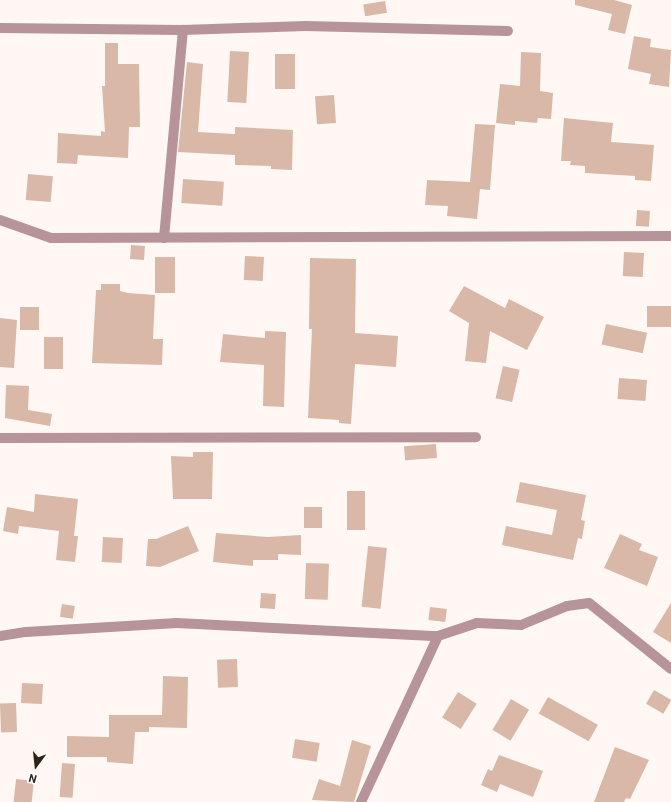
<!DOCTYPE html>
<style>
body{margin:0}
#map{position:relative;width:671px;height:802px;overflow:hidden;background:#fef7f3;font-family:Roboto,sans-serif}
div>[style]{position:absolute}
[style*='--x']{left:calc(var(--x)*1px);top:calc(var(--y)*1px);width:calc(var(--w)*1px);rotate:calc(var(--a)*1deg)}
.building>*{inset:0;background:#d9b8a7;transform-origin:0 0}
.minor>*{height:10px;margin:-5px;padding:0 5px;transform-origin:5px;border-radius:5px;background:#b7939a}
span{translate:-50% -50%;white-space:nowrap;text-align:center;line-height:1.15;-webkit-text-stroke:3px #fff;paint-order:stroke}
.north{position:absolute;left:16px;top:746px;width:40px;height:40px;-webkit-text-stroke:3px #fff;paint-order:stroke;rotate:195deg;font-size:11px;font-weight:700;line-height:16px;text-align:center;color:#2e221b}
.north::after{content:'';display:block;margin:auto;width:14px;height:18px;background:#2e221b;clip-path:polygon(50% 0,100% 100%,50% 72%,0 100%)}
</style>
<div id="map">
<div class="building">
<div style="clip-path:polygon(575px 0,614px 0,632px 5px,625px 34px,608px 30px,612px 14px,575px 5px)"></div>
<div style="left:385px;top:1px;width:12px;height:22px;rotate:81deg"></div>
<div style="clip-path:polygon(634px 36px,651px 39px,650px 47px,671px 50px,669px 87px,649px 84px,651px 74px,628px 69px)"></div>
<div style="clip-path:polygon(105px 43px,118px 43px,118px 64px,139px 64px,140px 127px,129px 127px,128px 158px,78px 155px,77px 164px,57px 163px,58px 133px,101px 136px,101px 131px,105px 132px,102px 86px,105px 86px)"></div>
<div style="left:230px;top:51px;width:19px;height:51px;rotate:3deg"></div>
<div style="clip-path:polygon(521px 52px,541px 53px,540px 91px,553px 93px,551px 119px,538px 118px,537px 123px,515px 121px,515px 125px,496px 123px,500px 84px,520px 86px)"></div>
<div style="left:275px;top:54px;width:20px;height:35px"></div>
<div style="clip-path:polygon(187px 62px,203px 64px,198px 132px,235px 134px,235px 127px,293px 130px,292px 170px,271px 169px,271px 166px,235px 165px,235px 155px,178px 152px)"></div>
<div style="left:334px;top:95px;width:28px;height:19px;rotate:86deg"></div>
<div style="clip-path:polygon(564px 118px,613px 123px,611px 142px,654px 145px,651px 181px,635px 180px,635px 176px,585px 173px,585px 166px,570px 165px,571px 161px,561px 161px)"></div>
<div style="clip-path:polygon(475px 124px,495px 125px,490px 190px,480px 189px,477px 219px,447px 216px,448px 206px,425px 205px,427px 180px,470px 182px)"></div>
<div style="left:28px;top:174px;width:25px;height:26px;rotate:5deg"></div>
<div style="left:183px;top:179px;width:41px;height:24px;rotate:4deg"></div>
<div style="left:637px;top:210px;width:13px;height:16px;rotate:4deg"></div>
<div style="left:131px;top:245px;width:14px;height:14px;rotate:4deg"></div>
<div style="left:624px;top:252px;width:20px;height:24px;rotate:3deg"></div>
<div style="left:245px;top:256px;width:19px;height:24px;rotate:3deg"></div>
<div style="left:155px;top:257px;width:20px;height:36px"></div>
<div style="clip-path:polygon(310px 258px,356px 259px,355px 333px,398px 336px,396px 367px,355px 364px,351px 424px,339px 423px,339px 420px,308px 418px,312px 329px,309px 329px)"></div>
<div style="clip-path:polygon(101px 284px,120px 284px,120px 291px,128px 293px,155px 295px,153px 339px,163px 339px,162px 365px,92px 363px,96px 290px,101px 290px)"></div>
<div style="clip-path:polygon(464px 286px,505px 308px,509px 299px,544px 317px,527px 350px,490px 331px,486px 363px,465px 361px,469px 323px,449px 311px)"></div>
<div style="left:647px;top:306px;width:24px;height:21px"></div>
<div style="left:20px;top:307px;width:19px;height:23px"></div>
<div style="clip-path:polygon(0 318px,17px 320px,14px 368px,0 367px)"></div>
<div style="left:606px;top:324px;width:42px;height:21px;rotate:12deg"></div>
<div style="clip-path:polygon(265px 331px,286px 332px,284px 407px,263px 406px,264px 365px,220px 362px,223px 334px,265px 338px)"></div>
<div style="left:44px;top:337px;width:19px;height:32px"></div>
<div style="left:503px;top:366px;width:17px;height:33px;rotate:13deg"></div>
<div style="left:619px;top:378px;width:28px;height:21px;rotate:4deg"></div>
<div style="clip-path:polygon(6px 385px,29px 386px,28px 410px,52px 414px,50px 426px,5px 418px)"></div>
<div style="left:436px;top:444px;width:14px;height:32px;rotate:86deg"></div>
<div style="clip-path:polygon(193px 452px,213px 452px,212px 499px,173px 499px,171px 456px,193px 457px)"></div>
<div style="clip-path:polygon(520px 482px,586px 495px,581px 520px,585px 521px,582px 539px,578px 538px,573px 560px,502px 545px,506px 526px,552px 535px,557px 510px,516px 502px)"></div>
<div style="left:347px;top:491px;width:18px;height:39px"></div>
<div style="clip-path:polygon(35px 494px,78px 499px,74px 536px,78px 536px,75px 562px,56px 560px,59px 531px,19px 526px,18px 534px,3px 531px,7px 507px,34px 512px)"></div>
<div style="left:304px;top:507px;width:18px;height:21px"></div>
<div style="clip-path:polygon(188px 526px,199px 551px,160px 567px,146px 566px,148px 539px,156px 539px)"></div>
<div style="clip-path:polygon(216px 533px,268px 537px,301px 535px,301px 555px,278px 554px,278px 560px,253px 560px,253px 566px,213px 562px)"></div>
<div style="clip-path:polygon(620px 534px,642px 544px,639px 550px,658px 557px,647px 586px,604px 568px)"></div>
<div style="left:103px;top:537px;width:20px;height:25px;rotate:3deg"></div>
<div style="left:368px;top:546px;width:19px;height:61px;rotate:6deg"></div>
<div style="left:306px;top:563px;width:23px;height:36px;rotate:2deg"></div>
<div style="left:261px;top:593px;width:15px;height:15px;rotate:4deg"></div>
<div style="clip-path:polygon(671px 603px,671px 643px,653px 632px)"></div>
<div style="left:62px;top:604px;width:13px;height:13px;rotate:9deg"></div>
<div style="left:430px;top:607px;width:17px;height:13px;rotate:7deg"></div>
<div style="left:237px;top:659px;width:28px;height:20px;rotate:88deg"></div>
<div style="clip-path:polygon(163px 676px,188px 677px,187px 728px,149px 727px,149px 732px,135px 732px,133px 764px,107px 762px,107px 757px,67px 757px,67px 736px,109px 737px,109px 715px,162px 715px)"></div>
<div style="left:22px;top:683px;width:21px;height:20px;rotate:3deg"></div>
<div style="left:654px;top:690px;width:20px;height:16px;rotate:30deg"></div>
<div style="left:458px;top:692px;width:22px;height:30px;rotate:32deg"></div>
<div style="left:548px;top:697px;width:57px;height:19px;rotate:29deg"></div>
<div style="left:511px;top:699px;width:21px;height:36px;rotate:31deg"></div>
<div style="left:16px;top:703px;width:29px;height:16px;rotate:88deg"></div>
<div style="left:295px;top:739px;width:25px;height:19px;rotate:9deg"></div>
<div style="clip-path:polygon(352px 740px,371px 746px,354px 802px,312px 800px,319px 779px,340px 786px)"></div>
<div style="clip-path:polygon(615px 747px,649px 760px,630px 799px,626px 798px,624px 802px,594px 802px)"></div>
<div style="clip-path:polygon(499px 755px,543px 771px,533px 797px,500px 784px,497px 792px,481px 785px,488px 769px,492px 771px)"></div>
<div style="left:62px;top:763px;width:13px;height:34px;rotate:4deg"></div>
<div style="left:16px;top:779px;width:18px;height:23px;rotate:6deg"></div>
</div>
<div class="minor">
<div style="--x:0;--y:28;--w:183;--a:0.6"></div>
<div style="--x:183;--y:30;--w:122;--a:-1.9"></div>
<div style="--x:305;--y:26;--w:203;--a:1.4"></div>
<div style="--x:0;--y:220;--w:54;--a:19.4"></div>
<div style="--x:51;--y:238;--w:620;--a:-0.18"></div>
<div style="--x:164;--y:238;--w:209;--a:-84.8"></div>
<div style="--x:0;--y:438;--w:476;--a:-0.1"></div>
<div style="--x:0;--y:636;--w:26;--a:-9"></div>
<div style="--x:26;--y:632;--w:151;--a:-3.4"></div>
<div style="--x:177;--y:623;--w:261;--a:2.9"></div>
<div style="--x:438;--y:636;--w:41;--a:-18.4"></div>
<div style="--x:477;--y:623;--w:44;--a:2.6"></div>
<div style="--x:521;--y:625;--w:50;--a:-22.4"></div>
<div style="--x:567;--y:606;--w:22;--a:-8"></div>
<div style="--x:589;--y:603;--w:105;--a:38.8"></div>
<div style="--x:361;--y:802;--w:183;--a:-65.1"></div>
</div>
<div class="north">N</div>
</div>
